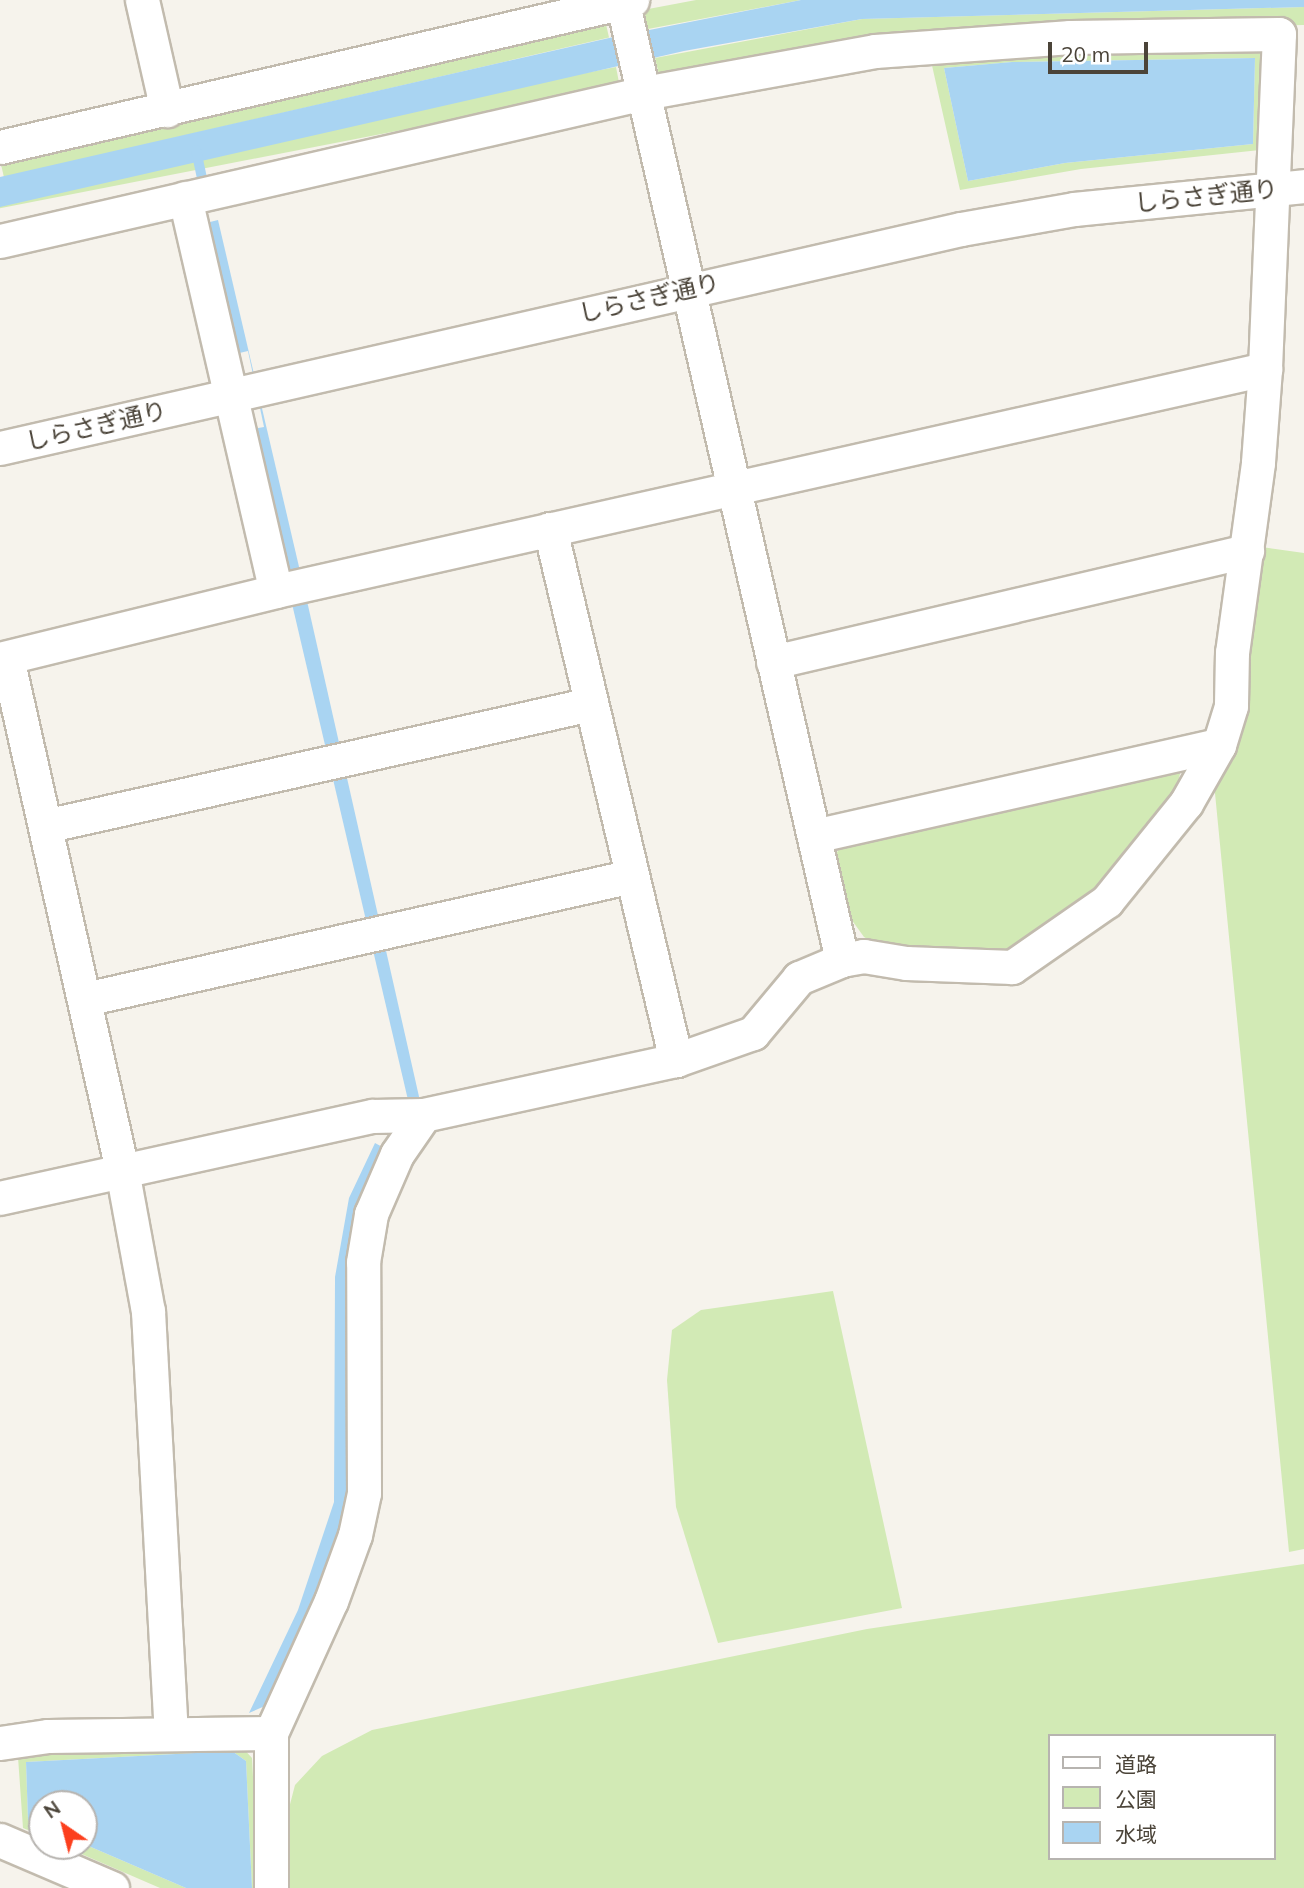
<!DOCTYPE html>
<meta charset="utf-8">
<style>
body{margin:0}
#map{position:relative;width:1304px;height:1888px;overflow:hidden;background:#f6f3ec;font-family:Mulish,"Noto Sans JP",sans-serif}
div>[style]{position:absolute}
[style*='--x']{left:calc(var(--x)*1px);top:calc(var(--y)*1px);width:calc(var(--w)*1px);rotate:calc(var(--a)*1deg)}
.green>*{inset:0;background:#d2eab5;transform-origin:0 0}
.water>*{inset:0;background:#a9d4f2}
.pier>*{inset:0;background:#f6f3ec}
.stream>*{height:10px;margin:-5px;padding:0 5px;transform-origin:5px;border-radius:5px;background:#a9d4f2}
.roads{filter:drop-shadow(2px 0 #c2bbae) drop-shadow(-2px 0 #c2bbae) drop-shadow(0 2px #c2bbae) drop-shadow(0 -2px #c2bbae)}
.minor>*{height:33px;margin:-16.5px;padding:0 16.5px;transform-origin:16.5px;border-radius:16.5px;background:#fff}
span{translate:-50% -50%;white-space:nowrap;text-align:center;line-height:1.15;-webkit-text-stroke:5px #fff;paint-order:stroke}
.street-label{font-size:24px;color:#4b4439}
.legend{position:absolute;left:1048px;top:1734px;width:228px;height:126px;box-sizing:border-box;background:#fff;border:2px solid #b7b4b0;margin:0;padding:9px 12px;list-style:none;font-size:21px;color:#4b4439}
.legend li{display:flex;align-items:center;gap:14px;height:35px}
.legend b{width:35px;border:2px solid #b7b4b0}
.north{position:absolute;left:28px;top:1790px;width:70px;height:70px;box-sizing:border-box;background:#fff;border:2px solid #b7b4b0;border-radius:50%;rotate:325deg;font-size:19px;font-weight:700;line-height:28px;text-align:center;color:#4b4439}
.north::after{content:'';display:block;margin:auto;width:24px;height:32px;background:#fc3f1d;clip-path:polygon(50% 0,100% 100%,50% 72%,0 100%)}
.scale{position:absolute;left:1048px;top:42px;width:100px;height:32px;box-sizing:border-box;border:4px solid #4b4439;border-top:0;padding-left:9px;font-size:21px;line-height:24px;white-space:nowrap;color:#4b4439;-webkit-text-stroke:5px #fff;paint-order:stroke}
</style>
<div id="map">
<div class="green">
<div style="clip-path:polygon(696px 0,801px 0,648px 29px,643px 10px)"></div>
<div style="clip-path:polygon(1304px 7px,1304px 25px,1077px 28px,660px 79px,655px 58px,862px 19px)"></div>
<div style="left:605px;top:20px;width:18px;height:621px;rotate:77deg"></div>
<div style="clip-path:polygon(evenodd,1259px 49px,1266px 62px,1260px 150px,1081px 169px,960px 190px,931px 61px,1259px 49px,1255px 58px,1253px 144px,1065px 163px,968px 181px,944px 68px,1012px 62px,1255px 58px)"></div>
<div style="left:616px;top:67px;width:21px;height:632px;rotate:79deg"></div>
<div style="clip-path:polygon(1262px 547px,1304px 553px,1304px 1549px,1289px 1552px,1214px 783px,1246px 657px)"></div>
<div style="clip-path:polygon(1182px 766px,1176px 790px,1098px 889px,1011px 952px,906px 948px,875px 943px,864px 937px,846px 912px,833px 859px,842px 844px)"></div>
<div style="clip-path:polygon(833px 1291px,902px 1608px,718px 1643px,676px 1507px,667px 1380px,672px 1330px,701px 1310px)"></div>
<div style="clip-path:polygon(evenodd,1304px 1564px,1304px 1888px,289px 1888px,288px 1812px,295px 1785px,322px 1756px,372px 1730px,867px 1629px,1304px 1564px,1050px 1736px,1274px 1736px,1274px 1858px,1050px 1858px,1050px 1736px)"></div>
<div style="clip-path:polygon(241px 1746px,252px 1758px,259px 1888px,252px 1888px,246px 1761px,232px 1751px,26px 1762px,28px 1820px,42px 1826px,42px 1836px,23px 1828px,18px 1757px,112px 1748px)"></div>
<div style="clip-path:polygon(84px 1844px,186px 1888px,160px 1888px,63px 1846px)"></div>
</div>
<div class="water">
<div style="clip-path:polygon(801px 0,1304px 0,1304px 7px,862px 19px,684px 51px,0 207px,0 177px,609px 38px)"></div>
<div style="clip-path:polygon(1255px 58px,1253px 144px,1065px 163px,968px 181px,944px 68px,1012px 62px)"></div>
<div style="clip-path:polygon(218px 220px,307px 601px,420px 1101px,408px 1100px,282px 561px,206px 223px)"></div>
<div style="clip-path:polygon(375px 1143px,386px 1149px,344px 1514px,313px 1602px,265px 1706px,249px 1713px,298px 1610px,334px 1502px,335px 1277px,349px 1198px)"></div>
<div style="clip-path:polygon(232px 1751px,246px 1761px,252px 1888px,186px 1888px,84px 1844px,84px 1804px,42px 1804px,42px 1826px,28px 1820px,26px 1762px)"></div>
</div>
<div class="pier">
<div style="clip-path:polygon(248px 351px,264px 427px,253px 429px,235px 354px)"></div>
</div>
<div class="stream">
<div style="--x:196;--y:150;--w:34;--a:78"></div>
</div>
<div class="roads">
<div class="minor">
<div style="--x:142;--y:0;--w:113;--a:77.2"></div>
<div style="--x:622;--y:0;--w:985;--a:77.09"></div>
<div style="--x:0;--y:147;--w:649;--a:-13.09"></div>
<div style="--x:185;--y:198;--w:403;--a:77"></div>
<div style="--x:0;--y:241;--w:661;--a:-12.94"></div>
<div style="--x:644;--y:93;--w:235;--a:-10.3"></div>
<div style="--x:875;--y:51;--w:196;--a:-4.1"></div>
<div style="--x:1070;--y:37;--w:209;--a:-0.8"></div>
<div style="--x:1279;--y:34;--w:335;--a:92.4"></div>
<div style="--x:1265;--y:369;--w:94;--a:94.3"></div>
<div style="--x:1258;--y:463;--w:191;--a:97.8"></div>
<div style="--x:1232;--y:652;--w:54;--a:91.1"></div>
<div style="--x:1231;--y:706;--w:41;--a:107.1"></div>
<div style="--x:1219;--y:745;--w:67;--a:119.6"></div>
<div style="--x:1186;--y:803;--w:126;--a:128.9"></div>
<div style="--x:1107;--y:901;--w:116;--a:145.2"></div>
<div style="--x:1012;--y:967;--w:106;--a:-177.8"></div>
<div style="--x:906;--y:963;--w:43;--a:-170.5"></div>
<div style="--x:864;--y:956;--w:22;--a:170"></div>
<div style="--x:842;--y:960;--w:47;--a:157.3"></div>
<div style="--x:799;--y:978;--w:72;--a:129.9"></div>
<div style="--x:753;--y:1033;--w:82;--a:160.7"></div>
<div style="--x:676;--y:1060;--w:258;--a:167.7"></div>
<div style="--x:424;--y:1115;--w:52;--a:178.9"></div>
<div style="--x:372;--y:1116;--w:381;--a:167.6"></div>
<div style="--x:0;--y:448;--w:986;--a:-12.84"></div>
<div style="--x:961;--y:229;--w:115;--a:-10"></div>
<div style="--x:1074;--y:209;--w:231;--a:-5.7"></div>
<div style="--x:550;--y:529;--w:546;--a:76.65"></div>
<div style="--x:7;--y:658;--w:525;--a:77.34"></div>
<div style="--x:122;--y:1170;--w:143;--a:79.6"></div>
<div style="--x:148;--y:1311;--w:423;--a:86.9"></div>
<div style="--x:0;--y:659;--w:284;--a:-13.8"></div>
<div style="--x:276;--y:591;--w:1014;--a:-12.65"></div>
<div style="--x:773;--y:662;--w:487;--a:-13.2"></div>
<div style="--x:45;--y:826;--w:559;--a:-12.6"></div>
<div style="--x:814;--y:836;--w:415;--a:-12.7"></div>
<div style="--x:85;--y:999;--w:561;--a:-12.67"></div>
<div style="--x:0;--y:1743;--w:49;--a:-8.3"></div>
<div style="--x:48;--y:1736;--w:223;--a:-0.8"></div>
<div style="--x:0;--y:1840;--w:122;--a:23.2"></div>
<div style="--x:271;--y:1888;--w:155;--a:-90"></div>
<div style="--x:271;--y:1733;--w:145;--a:-65.6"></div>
<div style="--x:331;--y:1601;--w:70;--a:-70"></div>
<div style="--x:355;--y:1535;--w:43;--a:-77.9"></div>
<div style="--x:364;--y:1493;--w:231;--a:-90.2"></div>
<div style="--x:363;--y:1262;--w:49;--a:-80.5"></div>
<div style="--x:371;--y:1214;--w:65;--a:-66.6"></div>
<div style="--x:397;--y:1154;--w:47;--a:-55.3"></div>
</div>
</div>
<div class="street-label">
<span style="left:1206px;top:196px;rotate:-6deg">しらさぎ通り</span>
<span style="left:649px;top:298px;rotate:-13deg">しらさぎ通り</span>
<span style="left:96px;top:426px;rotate:-13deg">しらさぎ通り</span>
</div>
<ul class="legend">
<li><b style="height:9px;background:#fff"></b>道路</li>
<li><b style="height:19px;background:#d2eab5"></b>公園</li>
<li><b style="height:19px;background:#a9d4f2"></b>水域</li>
</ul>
<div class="north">N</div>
<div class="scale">20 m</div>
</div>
